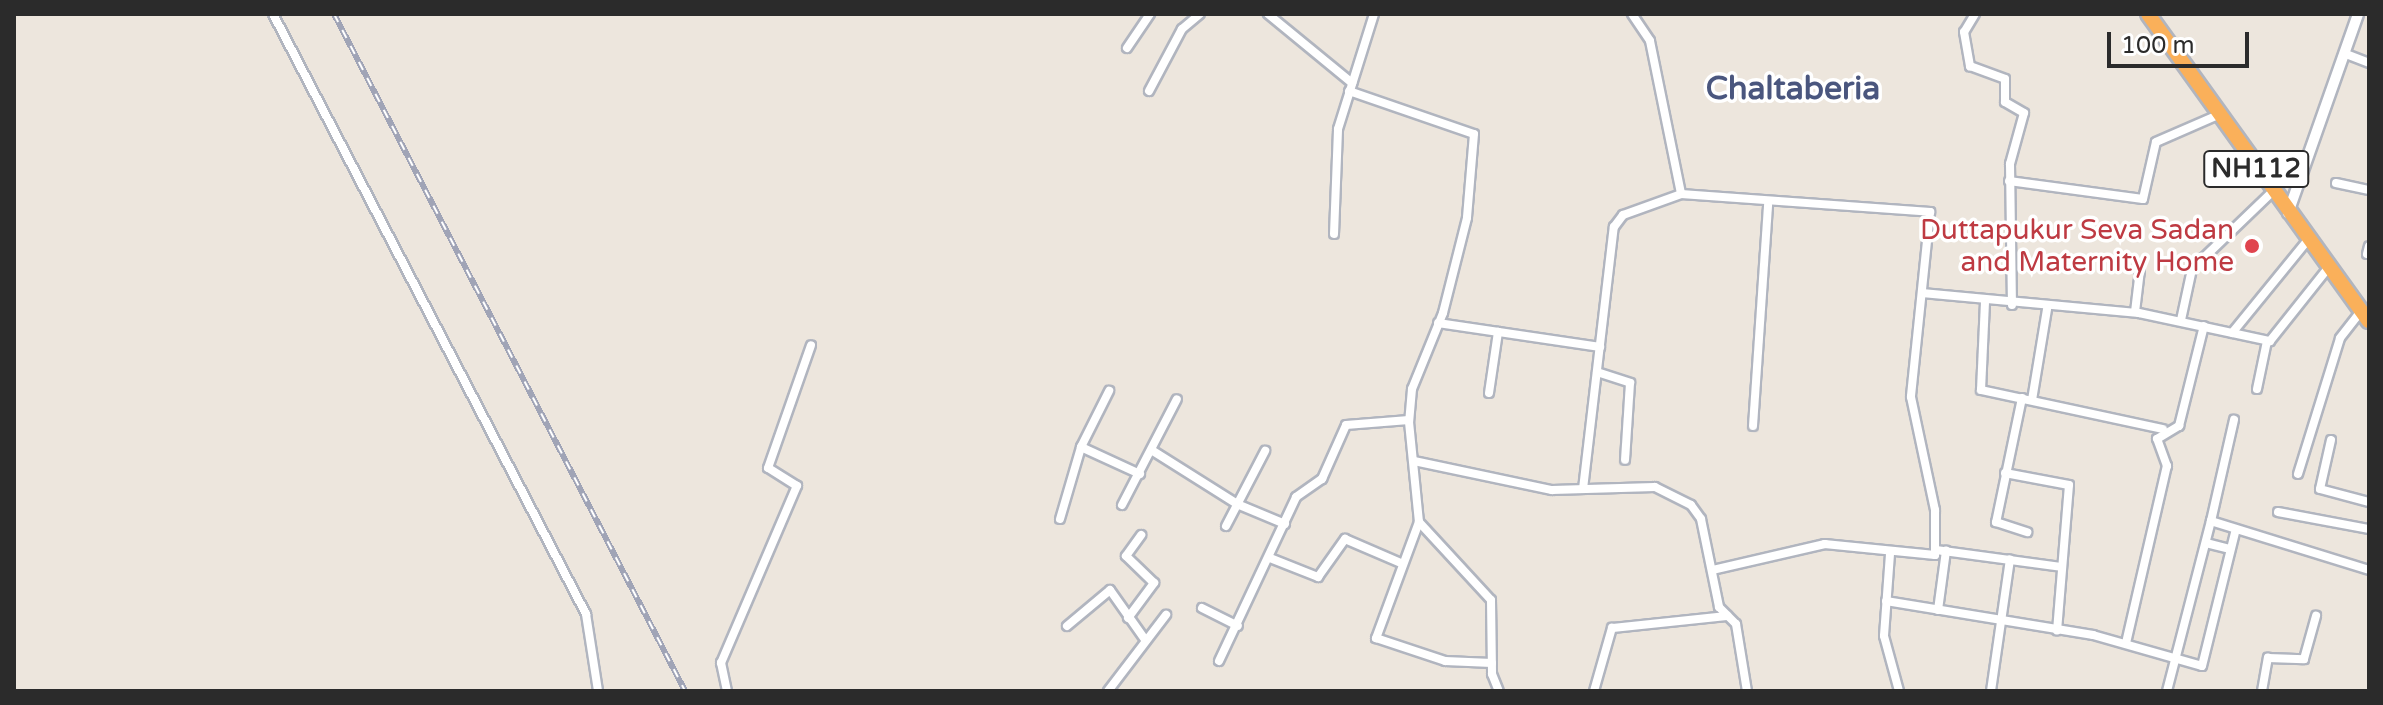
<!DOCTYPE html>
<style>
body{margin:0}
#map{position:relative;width:2383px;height:705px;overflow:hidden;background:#ede6dd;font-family:"Varela Round",sans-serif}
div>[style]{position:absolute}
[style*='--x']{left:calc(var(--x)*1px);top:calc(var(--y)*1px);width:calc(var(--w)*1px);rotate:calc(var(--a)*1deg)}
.roads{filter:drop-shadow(2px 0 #b1b5bf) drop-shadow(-2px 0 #b1b5bf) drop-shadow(0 2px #b1b5bf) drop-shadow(0 -2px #b1b5bf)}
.minor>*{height:8px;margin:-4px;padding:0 4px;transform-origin:4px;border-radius:4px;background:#fff}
.tertiary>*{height:10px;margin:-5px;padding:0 5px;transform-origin:5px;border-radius:5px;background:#fff}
.trunk>*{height:14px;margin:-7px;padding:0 7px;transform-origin:7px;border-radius:7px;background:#fab05a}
.rail>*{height:6px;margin-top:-3px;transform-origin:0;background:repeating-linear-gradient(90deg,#fff 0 9px,#a0a4b6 0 18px);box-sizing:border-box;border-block:2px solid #a0a4b6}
.dots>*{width:22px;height:22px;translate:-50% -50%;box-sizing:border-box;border:4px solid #fff;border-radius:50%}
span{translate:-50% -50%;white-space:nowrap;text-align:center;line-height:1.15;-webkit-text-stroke:7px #fff;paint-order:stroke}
.shield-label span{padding:2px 6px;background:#fff;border:2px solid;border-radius:6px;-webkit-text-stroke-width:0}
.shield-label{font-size:26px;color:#2b2b2b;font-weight:700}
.health-label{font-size:28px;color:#be3a42}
.right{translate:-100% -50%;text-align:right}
.quarter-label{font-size:32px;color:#4a567e;font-weight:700}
.frame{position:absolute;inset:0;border:16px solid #2b2b2b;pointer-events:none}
.scale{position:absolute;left:2107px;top:32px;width:142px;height:36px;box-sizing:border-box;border:4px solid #2b2b2b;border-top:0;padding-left:10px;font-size:24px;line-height:28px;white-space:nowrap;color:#2b2b2b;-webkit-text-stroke:6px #fff;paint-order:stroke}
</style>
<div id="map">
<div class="roads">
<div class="minor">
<div style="--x:273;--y:14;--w:677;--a:62.45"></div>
<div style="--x:586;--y:614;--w:78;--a:81.1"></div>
<div style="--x:1268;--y:14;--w:109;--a:39.4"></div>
<div style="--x:1632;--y:14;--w:32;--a:56"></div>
<div style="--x:1650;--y:41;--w:156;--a:78.5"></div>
<div style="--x:1975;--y:14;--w:21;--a:121"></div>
<div style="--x:1964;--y:32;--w:35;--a:80"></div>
<div style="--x:1970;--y:66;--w:37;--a:20"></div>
<div style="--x:2005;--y:79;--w:23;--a:90"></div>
<div style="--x:2005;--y:102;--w:22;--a:30"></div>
<div style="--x:2024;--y:113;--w:53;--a:105.4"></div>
<div style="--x:2010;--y:164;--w:141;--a:89.2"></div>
<div style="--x:1127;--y:48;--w:41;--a:-55.9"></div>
<div style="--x:2346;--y:54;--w:25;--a:21"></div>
<div style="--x:1149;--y:91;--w:70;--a:-62"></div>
<div style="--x:1182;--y:29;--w:23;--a:-40"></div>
<div style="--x:1349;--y:91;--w:132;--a:19"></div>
<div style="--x:1474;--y:134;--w:84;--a:94.8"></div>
<div style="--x:1467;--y:218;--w:98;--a:104.2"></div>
<div style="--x:1443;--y:313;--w:82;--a:112.2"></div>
<div style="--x:1412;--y:389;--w:33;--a:95"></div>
<div style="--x:1409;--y:422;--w:100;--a:84.3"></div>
<div style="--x:1419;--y:522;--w:106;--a:47.3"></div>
<div style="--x:1491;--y:600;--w:74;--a:89.2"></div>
<div style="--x:1492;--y:674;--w:18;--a:68"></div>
<div style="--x:2009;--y:181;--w:135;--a:7.7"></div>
<div style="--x:2143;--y:199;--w:58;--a:-77.2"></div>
<div style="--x:2156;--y:142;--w:68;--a:-23.5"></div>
<div style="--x:2336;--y:183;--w:34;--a:12"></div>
<div style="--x:1334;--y:234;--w:105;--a:-87.8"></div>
<div style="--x:1338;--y:129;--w:121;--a:-72.6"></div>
<div style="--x:2367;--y:254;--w:8;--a:-76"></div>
<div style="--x:1922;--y:293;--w:218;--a:5.3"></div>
<div style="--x:2139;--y:313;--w:134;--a:12.1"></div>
<div style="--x:2270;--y:341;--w:93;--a:-51.5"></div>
<div style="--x:1985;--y:302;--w:88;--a:92.6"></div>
<div style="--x:1981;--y:390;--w:186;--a:12.1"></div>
<div style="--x:2135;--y:312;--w:42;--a:-83.2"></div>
<div style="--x:2181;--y:320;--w:52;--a:-77.8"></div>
<div style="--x:2192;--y:269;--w:111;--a:-43.9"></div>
<div style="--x:1438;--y:323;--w:164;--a:8.4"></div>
<div style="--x:2232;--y:333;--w:119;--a:-50.8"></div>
<div style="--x:1597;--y:372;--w:35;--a:18"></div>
<div style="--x:1630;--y:383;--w:77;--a:93.7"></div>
<div style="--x:2257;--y:389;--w:49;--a:-78.2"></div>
<div style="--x:1489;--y:393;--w:62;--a:-81.6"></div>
<div style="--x:2022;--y:398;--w:127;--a:101.8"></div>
<div style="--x:1996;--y:522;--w:33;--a:18"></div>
<div style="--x:2032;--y:400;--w:92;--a:-80.6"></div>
<div style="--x:1753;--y:426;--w:222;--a:-86.1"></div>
<div style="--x:2331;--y:440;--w:50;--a:102.7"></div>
<div style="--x:2320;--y:489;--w:51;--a:14.9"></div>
<div style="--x:1081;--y:447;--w:65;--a:24.6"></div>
<div style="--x:1153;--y:451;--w:99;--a:32.2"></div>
<div style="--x:1237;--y:504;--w:52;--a:22.6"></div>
<div style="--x:1414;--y:461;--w:141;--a:11.9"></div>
<div style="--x:1552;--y:490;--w:103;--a:-1.7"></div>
<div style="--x:1655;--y:487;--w:40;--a:26.6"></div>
<div style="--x:1691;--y:505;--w:17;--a:54"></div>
<div style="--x:1701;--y:519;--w:90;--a:78.4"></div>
<div style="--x:1719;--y:607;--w:24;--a:45"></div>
<div style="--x:1736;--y:624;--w:68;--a:80.7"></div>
<div style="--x:2005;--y:473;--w:65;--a:10.6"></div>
<div style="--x:2069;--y:485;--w:146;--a:94.7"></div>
<div style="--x:2298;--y:474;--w:142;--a:-72.8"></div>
<div style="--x:2340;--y:338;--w:34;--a:-52"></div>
<div style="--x:1583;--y:489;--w:264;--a:-83.3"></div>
<div style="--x:1614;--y:227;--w:15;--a:-53"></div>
<div style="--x:1623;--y:215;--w:62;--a:-19.9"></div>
<div style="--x:1681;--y:194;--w:250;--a:4.1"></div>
<div style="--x:1930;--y:212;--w:186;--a:95.9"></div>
<div style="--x:1911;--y:397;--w:116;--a:78"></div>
<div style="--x:1935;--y:510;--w:45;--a:90"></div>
<div style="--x:1935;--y:555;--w:111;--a:-174.3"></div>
<div style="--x:1825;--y:544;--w:116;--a:167"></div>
<div style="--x:1122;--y:505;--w:119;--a:-62.6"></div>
<div style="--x:2278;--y:512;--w:93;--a:10.6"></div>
<div style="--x:1060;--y:519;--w:75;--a:-73.7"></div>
<div style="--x:1081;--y:447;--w:63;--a:-63.4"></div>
<div style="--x:2211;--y:521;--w:104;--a:-77.2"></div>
<div style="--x:1419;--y:522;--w:124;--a:110.3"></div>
<div style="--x:1376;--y:638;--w:73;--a:18.4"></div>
<div style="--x:1445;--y:661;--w:47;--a:2.4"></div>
<div style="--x:1226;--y:526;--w:85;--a:-62.5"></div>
<div style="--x:2206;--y:543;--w:25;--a:14"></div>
<div style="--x:1936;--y:550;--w:126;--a:7.7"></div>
<div style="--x:1890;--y:554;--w:82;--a:94.2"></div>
<div style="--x:1884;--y:636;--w:57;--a:74.7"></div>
<div style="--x:1270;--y:558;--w:52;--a:21.6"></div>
<div style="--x:1318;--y:577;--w:47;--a:-54.6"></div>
<div style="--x:1345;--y:539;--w:63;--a:23.3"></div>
<div style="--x:1886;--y:601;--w:210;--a:9.3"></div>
<div style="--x:2093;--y:635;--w:113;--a:15.9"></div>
<div style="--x:2202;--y:666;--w:141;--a:-76.1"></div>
<div style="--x:1202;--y:608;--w:40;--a:26.6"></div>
<div style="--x:1938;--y:610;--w:60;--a:-82.3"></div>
<div style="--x:1128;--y:618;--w:44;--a:-53.4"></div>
<div style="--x:1154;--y:583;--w:39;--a:-136"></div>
<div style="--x:1126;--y:556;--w:26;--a:-54"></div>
<div style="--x:1067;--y:626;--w:56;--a:-39.9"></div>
<div style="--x:1110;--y:590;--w:62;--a:54.8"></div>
<div style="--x:2126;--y:643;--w:182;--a:-77"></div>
<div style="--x:2167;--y:466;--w:29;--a:-110"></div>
<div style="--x:2157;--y:439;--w:26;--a:-31"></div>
<div style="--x:2179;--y:426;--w:103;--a:-76"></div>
<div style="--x:1219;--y:661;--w:181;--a:-64.8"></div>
<div style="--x:1296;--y:497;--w:32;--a:-35"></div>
<div style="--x:1322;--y:479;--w:59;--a:-66"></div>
<div style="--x:1346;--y:425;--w:63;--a:-4.5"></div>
<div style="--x:727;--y:691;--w:29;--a:-102"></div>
<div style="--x:721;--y:663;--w:193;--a:-66.8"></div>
<div style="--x:797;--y:486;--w:34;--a:-148"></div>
<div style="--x:768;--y:468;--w:130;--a:-70.7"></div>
<div style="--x:1108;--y:691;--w:96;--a:-52.7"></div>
<div style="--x:1594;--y:691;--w:66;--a:-74.1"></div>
<div style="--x:1612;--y:628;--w:116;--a:-6"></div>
<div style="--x:1991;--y:691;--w:133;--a:-81.8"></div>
<div style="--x:2167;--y:691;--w:176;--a:-75.5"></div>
<div style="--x:2211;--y:521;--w:165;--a:17.2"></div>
<div style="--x:2262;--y:691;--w:34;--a:-80"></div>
<div style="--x:2268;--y:658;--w:36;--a:2"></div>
<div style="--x:2304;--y:659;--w:45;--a:-74.4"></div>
</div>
<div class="tertiary">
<div style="--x:2288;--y:213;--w:211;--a:-70.6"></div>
</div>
<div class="trunk">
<div style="--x:2148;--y:14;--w:378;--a:54.3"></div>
</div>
</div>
<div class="rail">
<div style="--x:334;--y:14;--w:763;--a:62.59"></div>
</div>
<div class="dots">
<div style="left:2252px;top:246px;background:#e0444e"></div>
</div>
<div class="shield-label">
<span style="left:2256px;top:169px">NH112</span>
</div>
<div class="health-label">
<span class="right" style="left:2234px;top:246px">Duttapukur Seva Sadan<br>and Maternity Home</span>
</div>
<div class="quarter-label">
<span style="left:1793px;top:89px">Chaltaberia</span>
</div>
<div class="frame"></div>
<div class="scale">100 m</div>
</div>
